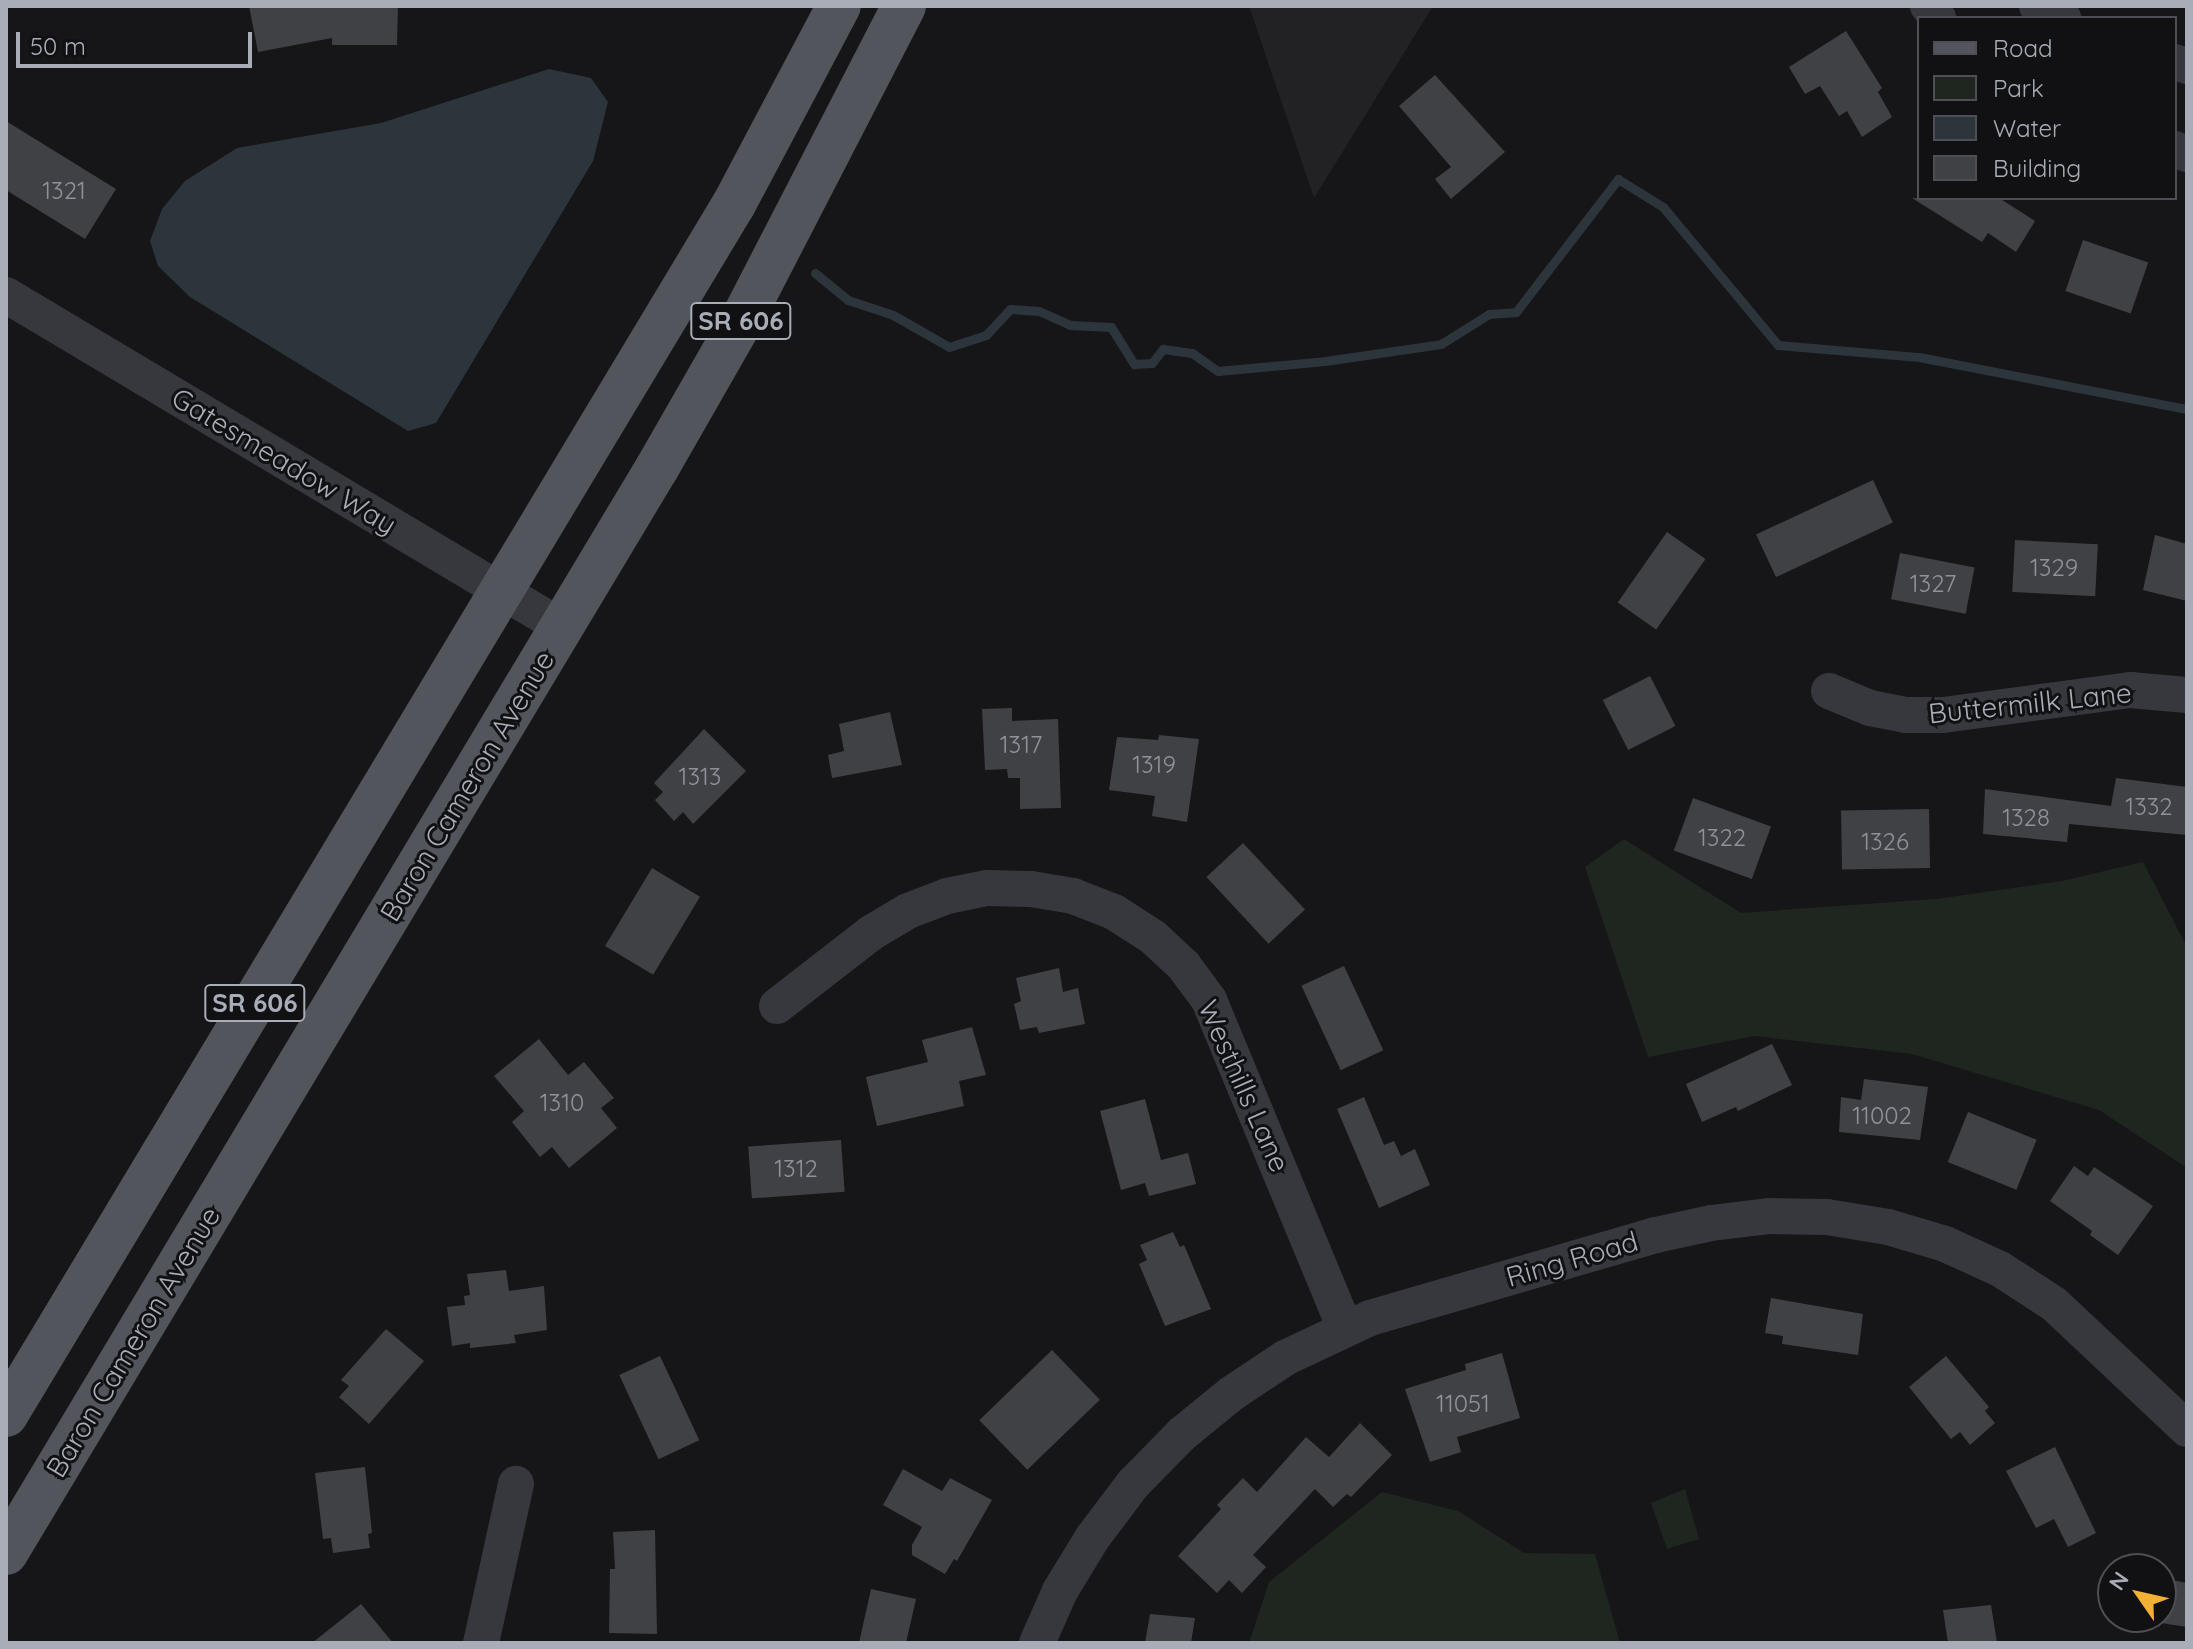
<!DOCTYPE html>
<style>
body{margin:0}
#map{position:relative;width:2193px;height:1649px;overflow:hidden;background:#161618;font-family:Quicksand,sans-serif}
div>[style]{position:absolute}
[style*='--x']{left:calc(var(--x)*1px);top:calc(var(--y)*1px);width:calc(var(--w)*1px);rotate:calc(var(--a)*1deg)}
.built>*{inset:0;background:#222225}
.green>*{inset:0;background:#1e261f}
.water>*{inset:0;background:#2c353c}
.stream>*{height:9px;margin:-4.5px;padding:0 4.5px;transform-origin:4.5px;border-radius:4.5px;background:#2c353c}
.building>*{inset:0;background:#404145;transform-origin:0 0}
.minor>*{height:36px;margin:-18px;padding:0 18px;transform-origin:18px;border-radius:18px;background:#37383d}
.primary>*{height:44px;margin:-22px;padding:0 22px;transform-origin:22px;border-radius:22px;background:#53555c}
span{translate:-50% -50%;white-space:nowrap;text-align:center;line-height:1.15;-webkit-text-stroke:6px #111113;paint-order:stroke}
.number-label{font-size:24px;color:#8e929b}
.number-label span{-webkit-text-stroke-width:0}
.shield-label span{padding:2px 6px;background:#111113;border:2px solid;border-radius:6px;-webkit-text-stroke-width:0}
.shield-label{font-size:26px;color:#a8adb8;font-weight:700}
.street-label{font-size:28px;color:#a8adb8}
.frame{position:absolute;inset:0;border:8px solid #a8adb8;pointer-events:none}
.legend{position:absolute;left:1917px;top:16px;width:260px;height:184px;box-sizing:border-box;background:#111113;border:2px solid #4d4f55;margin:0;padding:10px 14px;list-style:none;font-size:24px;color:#a8adb8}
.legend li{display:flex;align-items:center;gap:16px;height:40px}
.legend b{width:40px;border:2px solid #4d4f55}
.north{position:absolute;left:2097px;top:1553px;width:80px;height:80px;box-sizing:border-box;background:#111113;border:2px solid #4d4f55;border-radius:50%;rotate:304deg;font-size:22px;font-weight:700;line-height:32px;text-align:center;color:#a8adb8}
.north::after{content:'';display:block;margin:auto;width:28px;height:36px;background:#f2b134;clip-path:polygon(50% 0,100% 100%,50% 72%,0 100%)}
.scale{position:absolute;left:16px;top:32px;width:236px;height:36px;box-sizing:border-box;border:4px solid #a8adb8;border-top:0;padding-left:10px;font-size:24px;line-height:28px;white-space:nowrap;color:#a8adb8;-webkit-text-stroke:6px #111113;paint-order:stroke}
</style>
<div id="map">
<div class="built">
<div style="clip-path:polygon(1249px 6px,1433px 6px,1314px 198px)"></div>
</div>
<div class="green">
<div style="clip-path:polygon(1624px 839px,1741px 913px,1936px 899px,2062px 881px,2143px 862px,2187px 947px,2187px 1168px,2099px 1110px,1912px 1054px,1754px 1036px,1648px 1057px,1585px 867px)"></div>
<div style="clip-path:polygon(1685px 1489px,1699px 1539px,1667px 1549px,1651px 1503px)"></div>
<div style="clip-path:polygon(1382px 1492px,1458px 1511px,1524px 1553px,1595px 1554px,1620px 1643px,1249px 1643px,1269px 1582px)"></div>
</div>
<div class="water">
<div style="clip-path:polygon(549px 69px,591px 78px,608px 102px,593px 161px,436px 423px,408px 431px,190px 297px,158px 266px,150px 241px,162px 209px,185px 181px,237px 148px,381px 123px)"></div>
</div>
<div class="stream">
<div style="--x:815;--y:273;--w:43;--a:39.3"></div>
<div style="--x:848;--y:300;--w:47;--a:18.4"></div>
<div style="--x:893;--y:315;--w:64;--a:29.7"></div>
<div style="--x:949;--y:347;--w:39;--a:-18"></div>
<div style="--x:986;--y:335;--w:35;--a:-47"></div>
<div style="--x:1010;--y:309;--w:29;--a:4"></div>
<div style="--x:1039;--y:311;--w:34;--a:24"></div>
<div style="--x:1070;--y:325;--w:41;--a:2.8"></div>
<div style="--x:1111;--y:327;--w:44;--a:58.1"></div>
<div style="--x:1134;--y:364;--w:18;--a:-3"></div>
<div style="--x:1152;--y:363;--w:18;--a:-52"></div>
<div style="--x:1163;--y:349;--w:29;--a:8"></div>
<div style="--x:1192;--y:353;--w:32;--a:35"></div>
<div style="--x:1218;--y:371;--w:107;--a:-5.3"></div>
<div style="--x:1325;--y:361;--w:117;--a:-8.3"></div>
<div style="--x:1441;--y:344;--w:57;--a:-32"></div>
<div style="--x:1489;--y:314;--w:27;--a:-4"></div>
<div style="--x:1516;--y:312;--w:168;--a:-52.5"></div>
<div style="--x:1618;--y:179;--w:53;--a:31.9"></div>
<div style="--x:1663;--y:207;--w:180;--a:50.2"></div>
<div style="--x:1778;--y:345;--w:142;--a:4.9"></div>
<div style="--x:1919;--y:357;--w:273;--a:11"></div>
</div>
<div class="building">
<div style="clip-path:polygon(249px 6px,398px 6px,397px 45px,332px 45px,332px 38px,258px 52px)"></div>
<div style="clip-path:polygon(1846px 31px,1882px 88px,1878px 92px,1892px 117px,1862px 137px,1847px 111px,1839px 116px,1820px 86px,1805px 94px,1789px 67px)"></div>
<div style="clip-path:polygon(1435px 75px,1505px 152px,1451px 199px,1435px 179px,1451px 167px,1399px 106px)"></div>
<div style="clip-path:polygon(6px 121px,116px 189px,85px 239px,6px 190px)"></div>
<div style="clip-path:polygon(1912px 198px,1999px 198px,2035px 221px,2016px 252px,1988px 233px,1982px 242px)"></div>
<div style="left:2083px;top:240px;width:69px;height:54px;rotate:19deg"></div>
<div style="left:1873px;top:480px;width:47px;height:129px;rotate:65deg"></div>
<div style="left:1667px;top:532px;width:47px;height:86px;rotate:35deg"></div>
<div style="clip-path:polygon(2155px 535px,2187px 544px,2187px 601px,2143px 590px)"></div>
<div style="left:2015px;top:540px;width:83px;height:52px;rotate:3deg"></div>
<div style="left:1900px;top:553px;width:76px;height:47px;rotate:11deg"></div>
<div style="left:1650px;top:676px;width:56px;height:53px;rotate:63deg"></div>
<div style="clip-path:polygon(1012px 708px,1012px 721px,1058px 719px,1061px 808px,1020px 809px,1020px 778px,1008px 778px,1007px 769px,985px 770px,982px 709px)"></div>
<div style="clip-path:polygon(890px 712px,902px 765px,832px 778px,828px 755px,844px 751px,839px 724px)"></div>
<div style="clip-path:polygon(704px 729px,746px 771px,693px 824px,683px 812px,674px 821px,655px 800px,663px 792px,654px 783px)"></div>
<div style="clip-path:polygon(1159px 735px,1199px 739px,1187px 822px,1152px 816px,1155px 796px,1109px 790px,1117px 737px,1158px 740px)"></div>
<div style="clip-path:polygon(2116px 778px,2187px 787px,2187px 835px,2069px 824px,2067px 842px,1983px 834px,1985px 789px,2111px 806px)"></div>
<div style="left:1693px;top:798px;width:83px;height:56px;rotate:20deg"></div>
<div style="left:1929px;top:809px;width:59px;height:88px;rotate:89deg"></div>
<div style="left:1243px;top:843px;width:91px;height:50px;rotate:47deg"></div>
<div style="left:652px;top:868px;width:56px;height:91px;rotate:31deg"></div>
<div style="left:1344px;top:966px;width:93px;height:47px;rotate:65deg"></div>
<div style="clip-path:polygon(1059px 968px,1063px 992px,1078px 988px,1085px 1024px,1039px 1033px,1037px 1027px,1020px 1030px,1014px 1004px,1021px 1001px,1016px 978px)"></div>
<div style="clip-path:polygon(972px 1027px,986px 1075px,959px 1081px,964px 1106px,877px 1126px,866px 1077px,928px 1062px,922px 1040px)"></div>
<div style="clip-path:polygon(539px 1039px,568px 1075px,584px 1062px,614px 1098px,601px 1108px,617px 1128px,569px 1168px,552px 1147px,540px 1157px,512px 1122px,524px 1111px,494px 1076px)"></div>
<div style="clip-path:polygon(1772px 1044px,1792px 1085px,1738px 1111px,1736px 1107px,1702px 1122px,1686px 1084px)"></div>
<div style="clip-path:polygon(1864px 1079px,1928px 1087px,1920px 1140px,1839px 1132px,1841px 1097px,1861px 1100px)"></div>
<div style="clip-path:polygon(1364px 1097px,1384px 1145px,1394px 1141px,1401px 1156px,1415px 1149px,1430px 1185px,1379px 1208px,1337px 1109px)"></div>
<div style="clip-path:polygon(1145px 1099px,1161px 1160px,1188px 1153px,1196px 1184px,1149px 1196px,1145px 1183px,1121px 1190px,1100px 1111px)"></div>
<div style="left:1968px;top:1112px;width:74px;height:54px;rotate:22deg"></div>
<div style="left:841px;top:1140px;width:52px;height:93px;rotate:86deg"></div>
<div style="clip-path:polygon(2074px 1166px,2088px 1176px,2094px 1167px,2153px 1206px,2118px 1255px,2090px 1235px,2092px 1231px,2050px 1201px)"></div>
<div style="clip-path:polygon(1173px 1232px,1180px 1247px,1184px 1245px,1211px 1309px,1165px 1326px,1139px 1264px,1147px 1260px,1140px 1245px)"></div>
<div style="clip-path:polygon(506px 1270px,509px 1291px,544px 1286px,547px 1330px,514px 1335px,516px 1343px,470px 1348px,470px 1343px,452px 1346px,447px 1307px,465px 1305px,464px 1296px,470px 1295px,467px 1274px)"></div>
<div style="clip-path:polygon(1771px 1298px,1863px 1314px,1858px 1355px,1782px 1344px,1783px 1336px,1765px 1333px)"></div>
<div style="clip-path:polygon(386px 1329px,424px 1361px,369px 1424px,339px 1397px,349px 1386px,341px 1380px)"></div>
<div style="left:1052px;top:1350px;width:69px;height:101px;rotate:46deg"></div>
<div style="clip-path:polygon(1502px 1353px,1520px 1418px,1457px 1437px,1461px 1452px,1430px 1462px,1405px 1389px,1466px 1370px,1465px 1364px)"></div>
<div style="left:660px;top:1356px;width:93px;height:45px;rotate:65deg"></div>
<div style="clip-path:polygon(1946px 1356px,1989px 1407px,1985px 1411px,1995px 1423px,1970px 1445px,1960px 1432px,1951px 1439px,1909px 1387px)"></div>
<div style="clip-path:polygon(1360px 1423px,1392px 1455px,1351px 1497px,1347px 1494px,1333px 1507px,1315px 1489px,1253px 1555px,1266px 1567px,1242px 1593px,1229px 1580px,1217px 1593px,1178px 1556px,1221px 1509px,1217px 1505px,1243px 1478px,1257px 1492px,1306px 1437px,1329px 1457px)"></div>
<div style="clip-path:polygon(2055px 1447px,2096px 1533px,2068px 1547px,2054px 1519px,2036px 1528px,2006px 1471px)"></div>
<div style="clip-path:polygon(365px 1467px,372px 1533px,368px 1534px,370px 1548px,333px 1553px,331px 1538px,323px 1539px,315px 1473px)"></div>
<div style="clip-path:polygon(903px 1469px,942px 1491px,950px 1478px,992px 1500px,957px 1561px,954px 1559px,945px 1574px,912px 1555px,912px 1545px,922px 1527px,883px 1505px)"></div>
<div style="clip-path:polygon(655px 1530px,657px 1634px,609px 1633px,610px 1569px,615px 1569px,613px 1532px)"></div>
<div style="clip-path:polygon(2161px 1578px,2187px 1583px,2187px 1627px,2161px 1623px)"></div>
<div style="clip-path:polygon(871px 1589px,916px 1599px,906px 1643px,859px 1643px)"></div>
<div style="clip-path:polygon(361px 1604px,393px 1643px,312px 1643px)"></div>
<div style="clip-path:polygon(1991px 1605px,1997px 1643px,1948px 1643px,1943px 1610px)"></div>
<div style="clip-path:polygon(1150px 1614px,1195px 1618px,1191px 1643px,1145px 1643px)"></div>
</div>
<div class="minor">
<div style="--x:1928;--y:6;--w:16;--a:50"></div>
<div style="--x:2037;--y:6;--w:29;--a:25"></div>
<div style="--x:2175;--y:62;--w:13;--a:18"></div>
<div style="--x:2175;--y:149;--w:13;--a:23"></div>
<div style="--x:6;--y:295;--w:648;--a:30.84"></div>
<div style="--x:1829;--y:691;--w:44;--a:22.5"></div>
<div style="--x:1870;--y:708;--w:36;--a:11"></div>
<div style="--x:1905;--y:715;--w:38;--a:0"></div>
<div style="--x:1943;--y:715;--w:189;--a:-7.6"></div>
<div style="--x:2130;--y:690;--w:57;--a:5"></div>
<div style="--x:777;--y:1006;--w:119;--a:-37.8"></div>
<div style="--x:871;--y:933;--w:43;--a:-30.7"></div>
<div style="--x:908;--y:911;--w:42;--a:-21"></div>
<div style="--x:947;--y:896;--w:41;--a:-11.3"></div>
<div style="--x:987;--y:888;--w:44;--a:1.3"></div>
<div style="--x:1031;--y:889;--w:43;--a:9.5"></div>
<div style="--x:1073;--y:896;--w:44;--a:21.3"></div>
<div style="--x:1114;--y:912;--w:46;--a:32.7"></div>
<div style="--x:1153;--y:937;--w:42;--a:43.1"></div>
<div style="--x:1184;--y:966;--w:42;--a:53.7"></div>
<div style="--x:1209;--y:1000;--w:355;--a:67.5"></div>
<div style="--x:481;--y:1643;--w:163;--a:-77.6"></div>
<div style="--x:1037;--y:1643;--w:57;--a:-66.1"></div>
<div style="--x:1060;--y:1591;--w:63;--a:-58.6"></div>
<div style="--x:1093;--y:1537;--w:66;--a:-53"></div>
<div style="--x:1133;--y:1484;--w:70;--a:-45.6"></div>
<div style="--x:1182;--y:1434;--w:63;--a:-39.2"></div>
<div style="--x:1231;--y:1394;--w:65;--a:-33.7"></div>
<div style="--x:1285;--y:1358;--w:94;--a:-25.2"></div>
<div style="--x:1370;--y:1318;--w:298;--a:-16.2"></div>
<div style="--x:1656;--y:1235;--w:56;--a:-12.3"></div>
<div style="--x:1711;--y:1223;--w:58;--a:-6.9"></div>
<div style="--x:1769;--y:1216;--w:58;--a:1"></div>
<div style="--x:1827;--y:1217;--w:62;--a:9.3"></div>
<div style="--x:1888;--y:1227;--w:59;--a:16.6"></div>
<div style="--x:1945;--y:1244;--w:60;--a:24.4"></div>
<div style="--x:2000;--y:1269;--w:64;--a:32.9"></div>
<div style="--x:2054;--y:1304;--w:183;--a:43.2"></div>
</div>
<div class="primary">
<div style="--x:6;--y:1415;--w:1413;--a:-58.99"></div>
<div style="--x:734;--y:204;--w:224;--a:-62.1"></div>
<div style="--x:6;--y:1553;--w:1265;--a:-59.04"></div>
<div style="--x:657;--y:468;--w:173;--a:-60.2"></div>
<div style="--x:743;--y:318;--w:351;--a:-62.7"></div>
</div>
<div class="number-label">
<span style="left:64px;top:191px">1321</span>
<span style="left:2054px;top:568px">1329</span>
<span style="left:1933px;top:584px">1327</span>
<span style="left:1021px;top:745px">1317</span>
<span style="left:1154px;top:765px">1319</span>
<span style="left:700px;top:777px">1313</span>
<span style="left:2149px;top:807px">1332</span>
<span style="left:2026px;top:818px">1328</span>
<span style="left:1722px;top:838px">1322</span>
<span style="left:1885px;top:842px">1326</span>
<span style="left:562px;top:1103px">1310</span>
<span style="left:1882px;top:1116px">11002</span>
<span style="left:796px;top:1169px">1312</span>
<span style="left:1463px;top:1404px">11051</span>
</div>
<div class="shield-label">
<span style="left:741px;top:321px">SR 606</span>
<span style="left:255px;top:1003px">SR 606</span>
</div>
<div class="street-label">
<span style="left:284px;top:461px;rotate:31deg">Gatesmeadow Way</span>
<span style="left:2030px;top:703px;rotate:-6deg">Buttermilk Lane</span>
<span style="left:467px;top:786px;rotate:-59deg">Baron Cameron Avenue</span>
<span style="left:1244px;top:1086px;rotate:66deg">Westhills Lane</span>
<span style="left:1572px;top:1259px;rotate:-16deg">Ring Road</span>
<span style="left:133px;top:1342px;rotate:-59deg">Baron Cameron Avenue</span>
</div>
<div class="frame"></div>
<ul class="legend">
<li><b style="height:10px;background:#53555c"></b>Road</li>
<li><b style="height:22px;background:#1e261f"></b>Park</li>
<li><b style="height:22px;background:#2c353c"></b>Water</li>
<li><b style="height:22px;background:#404145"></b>Building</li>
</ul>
<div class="north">N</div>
<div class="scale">50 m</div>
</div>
